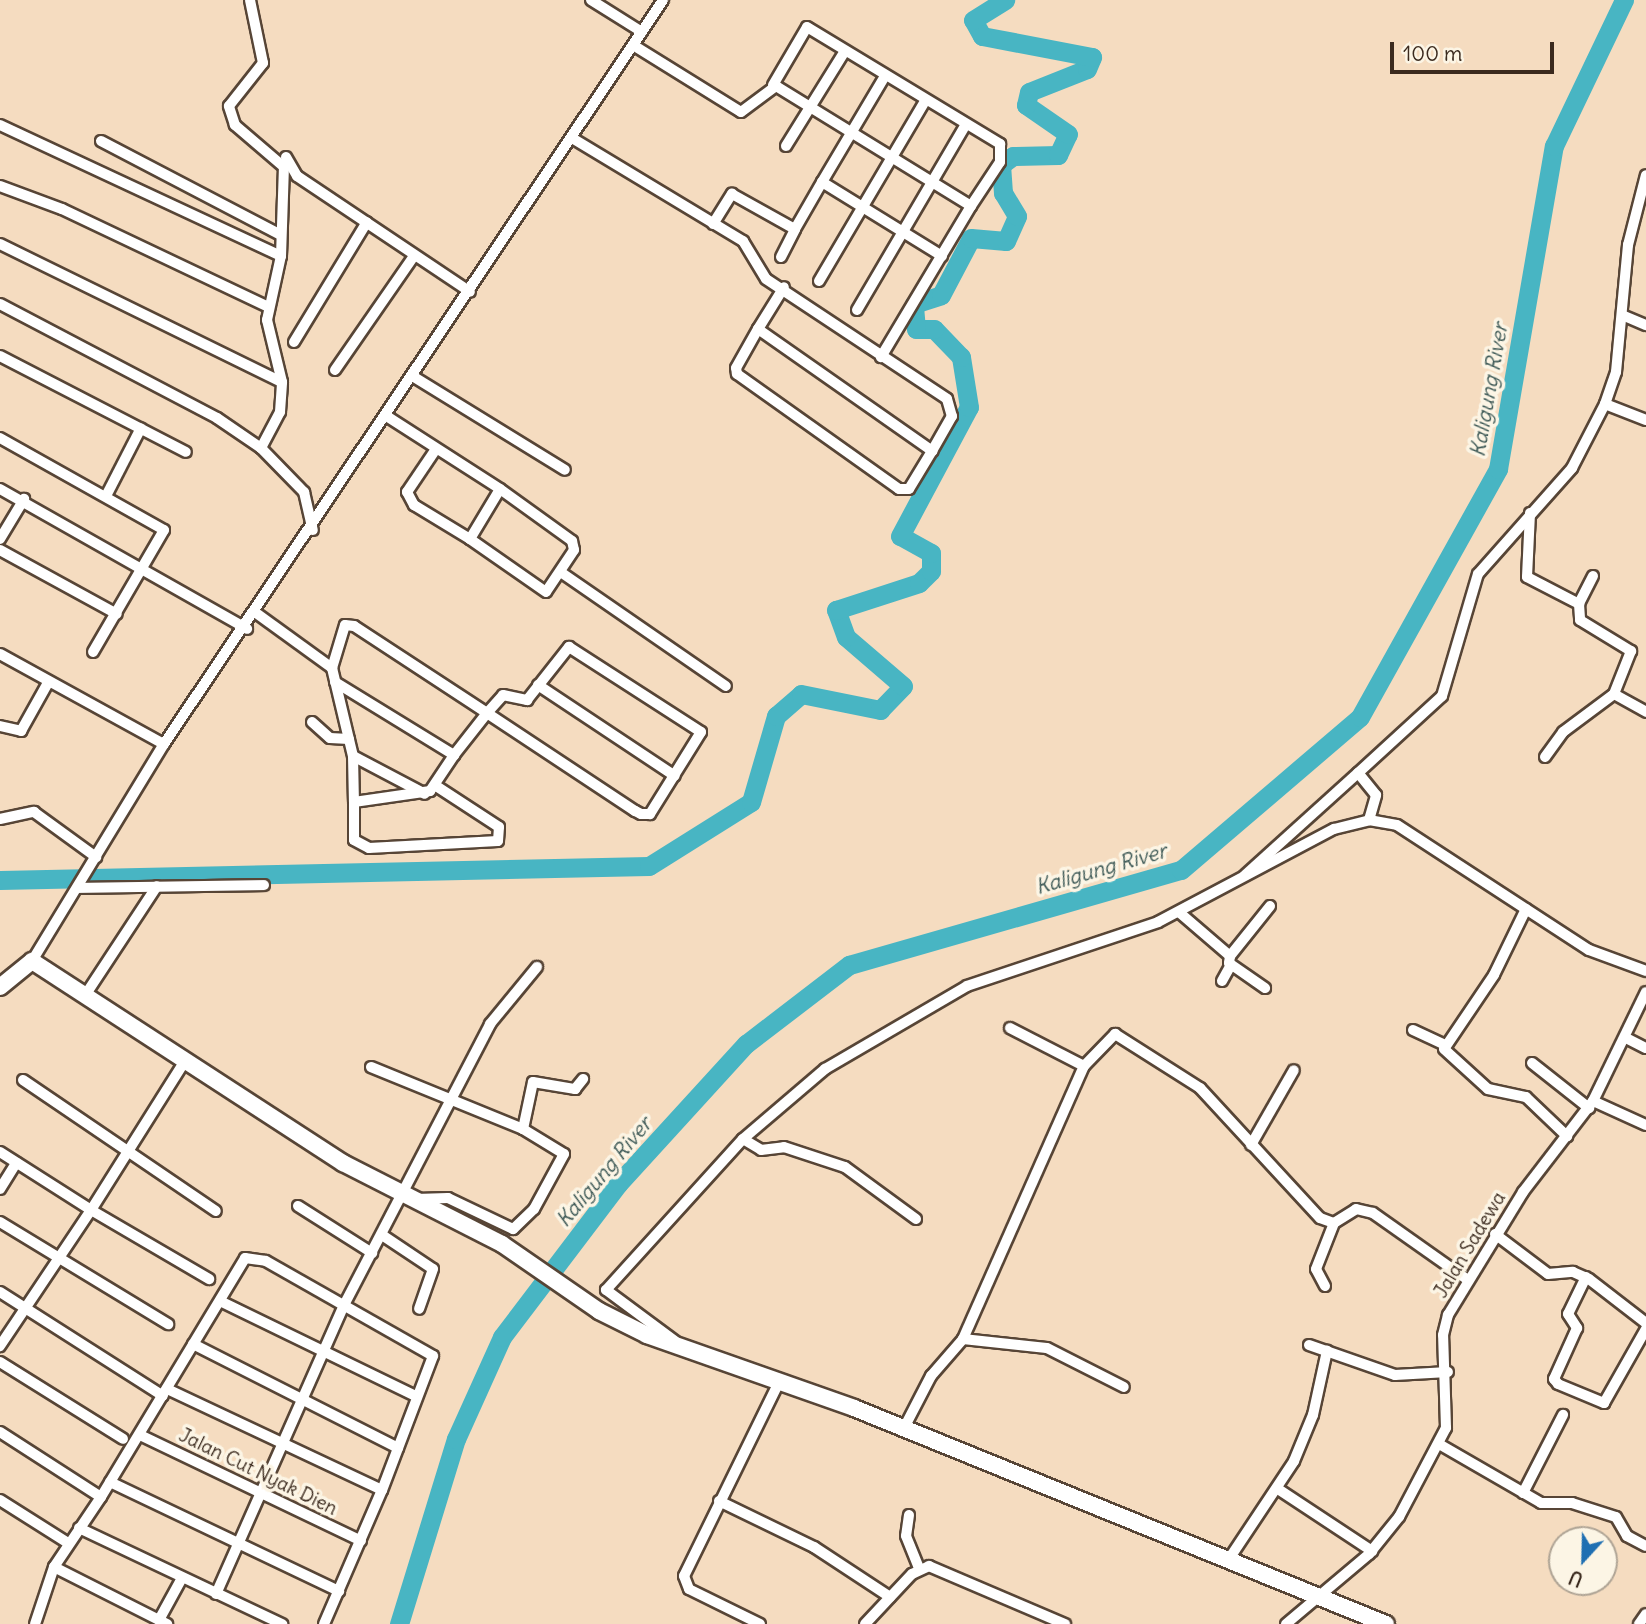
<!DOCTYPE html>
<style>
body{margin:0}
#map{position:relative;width:1646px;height:1624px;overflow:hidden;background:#f5dcc0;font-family:Delius,sans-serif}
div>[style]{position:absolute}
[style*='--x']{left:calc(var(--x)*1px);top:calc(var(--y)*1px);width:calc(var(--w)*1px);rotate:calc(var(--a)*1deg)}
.river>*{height:19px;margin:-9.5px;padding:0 9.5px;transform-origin:9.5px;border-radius:9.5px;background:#48b5c3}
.roads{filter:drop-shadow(2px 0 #574536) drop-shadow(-2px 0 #574536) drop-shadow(0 2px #574536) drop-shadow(0 -2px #574536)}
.minor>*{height:10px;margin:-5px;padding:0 5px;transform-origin:5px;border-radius:5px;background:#fff}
.secondary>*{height:16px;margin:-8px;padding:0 8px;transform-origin:8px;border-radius:8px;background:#fff}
span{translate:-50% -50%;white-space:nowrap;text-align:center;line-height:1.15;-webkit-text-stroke:7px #fcf5e5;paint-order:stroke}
.street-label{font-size:19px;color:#3b2a1e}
.water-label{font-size:21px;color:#405b58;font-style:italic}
.north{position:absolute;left:1548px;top:1526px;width:70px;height:70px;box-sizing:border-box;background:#fcf5e5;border:2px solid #afa495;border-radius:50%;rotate:202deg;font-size:19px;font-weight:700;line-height:28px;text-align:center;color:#3b2a1e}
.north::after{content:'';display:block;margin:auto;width:24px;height:32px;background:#1f6fb2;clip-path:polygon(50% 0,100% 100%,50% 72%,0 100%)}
.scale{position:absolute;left:1390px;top:42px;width:164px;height:32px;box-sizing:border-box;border:4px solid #3b2a1e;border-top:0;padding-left:9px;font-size:21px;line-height:24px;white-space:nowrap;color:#3b2a1e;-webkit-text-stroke:5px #fcf5e5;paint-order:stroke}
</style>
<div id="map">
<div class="river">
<div style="--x:0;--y:880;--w:649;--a:-1.24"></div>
<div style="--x:649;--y:866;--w:120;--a:-32.1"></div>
<div style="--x:751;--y:802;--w:90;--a:-73.8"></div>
<div style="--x:776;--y:716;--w:33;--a:-41"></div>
<div style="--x:801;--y:694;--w:81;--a:11.4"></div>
<div style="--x:880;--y:710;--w:33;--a:-46"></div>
<div style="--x:903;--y:686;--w:75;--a:-139.3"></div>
<div style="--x:846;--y:637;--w:29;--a:-110"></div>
<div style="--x:836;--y:610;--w:87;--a:-18"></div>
<div style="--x:919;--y:583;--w:17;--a:-45"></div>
<div style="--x:931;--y:571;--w:18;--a:-90"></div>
<div style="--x:931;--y:553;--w:35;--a:-151"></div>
<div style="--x:900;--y:536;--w:146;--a:-61.9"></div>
<div style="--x:969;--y:407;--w:51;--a:-99.1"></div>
<div style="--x:961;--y:357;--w:39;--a:-134"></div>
<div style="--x:934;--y:329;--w:18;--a:180"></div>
<div style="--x:916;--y:329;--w:25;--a:-95"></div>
<div style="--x:914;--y:304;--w:28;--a:-18"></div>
<div style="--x:941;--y:295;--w:64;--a:-62.2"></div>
<div style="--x:971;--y:238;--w:35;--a:5"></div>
<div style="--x:1006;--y:241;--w:27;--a:-66"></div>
<div style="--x:1017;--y:216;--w:27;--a:-121"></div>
<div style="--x:1003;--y:193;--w:28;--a:-94"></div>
<div style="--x:1001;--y:165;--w:15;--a:-37"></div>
<div style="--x:1013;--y:156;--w:45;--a:-1.3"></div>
<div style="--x:1058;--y:155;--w:23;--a:-65"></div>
<div style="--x:1068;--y:134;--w:51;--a:-145.4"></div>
<div style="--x:1026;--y:105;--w:13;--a:-77"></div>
<div style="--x:1029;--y:92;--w:62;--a:-21.6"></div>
<div style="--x:1087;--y:69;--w:13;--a:-67"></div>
<div style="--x:1092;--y:57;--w:112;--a:-169.2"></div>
<div style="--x:982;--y:36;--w:18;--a:-119"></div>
<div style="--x:973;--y:20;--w:38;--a:-32"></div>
<div style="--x:399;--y:1624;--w:194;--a:-72.9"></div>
<div style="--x:456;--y:1439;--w:112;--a:-65.7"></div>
<div style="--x:502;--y:1337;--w:192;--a:-52.8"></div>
<div style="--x:618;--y:1184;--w:190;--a:-47.6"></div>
<div style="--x:746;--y:1044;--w:130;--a:-37.5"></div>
<div style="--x:849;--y:965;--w:345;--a:-16"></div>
<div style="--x:1181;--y:870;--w:235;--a:-40.5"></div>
<div style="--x:1360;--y:717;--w:284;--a:-60.9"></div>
<div style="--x:1498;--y:469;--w:328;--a:-80.2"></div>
<div style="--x:1554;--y:146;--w:162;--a:-64.4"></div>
</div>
<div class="roads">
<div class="minor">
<div style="--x:591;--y:0;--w:60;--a:32.1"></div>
<div style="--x:633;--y:45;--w:127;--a:31.8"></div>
<div style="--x:741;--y:112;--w:44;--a:-36.6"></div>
<div style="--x:776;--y:86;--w:229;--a:31.6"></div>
<div style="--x:971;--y:206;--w:176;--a:120.8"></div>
<div style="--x:885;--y:76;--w:123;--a:120.7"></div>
<div style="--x:822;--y:182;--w:141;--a:31.7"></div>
<div style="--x:773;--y:85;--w:67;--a:-59.6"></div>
<div style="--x:807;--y:27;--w:226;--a:31.2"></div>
<div style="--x:1000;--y:144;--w:18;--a:90"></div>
<div style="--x:1000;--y:162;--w:53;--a:123.4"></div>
<div style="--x:0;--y:125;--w:310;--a:25"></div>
<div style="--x:572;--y:138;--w:200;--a:31.1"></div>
<div style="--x:743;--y:241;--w:44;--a:58.8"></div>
<div style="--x:766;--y:279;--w:217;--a:33.5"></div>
<div style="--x:947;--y:399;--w:18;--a:74"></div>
<div style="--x:952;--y:416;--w:40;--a:119.7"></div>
<div style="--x:101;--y:141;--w:203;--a:27.6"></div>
<div style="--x:786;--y:146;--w:112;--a:-58.2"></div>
<div style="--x:286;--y:157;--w:22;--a:60"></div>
<div style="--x:297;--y:176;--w:208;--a:33.8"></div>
<div style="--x:0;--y:186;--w:66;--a:20.4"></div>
<div style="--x:62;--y:209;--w:228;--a:25.4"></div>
<div style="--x:713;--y:224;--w:36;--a:-58"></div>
<div style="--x:732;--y:194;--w:72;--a:29.1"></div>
<div style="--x:795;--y:229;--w:54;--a:-60.1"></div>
<div style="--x:0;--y:244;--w:314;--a:26.1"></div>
<div style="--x:282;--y:382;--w:64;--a:-103.6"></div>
<div style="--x:267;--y:320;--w:66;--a:-77.7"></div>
<div style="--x:281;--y:256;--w:89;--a:-88.1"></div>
<div style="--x:284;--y:167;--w:65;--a:-139.4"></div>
<div style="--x:235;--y:125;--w:20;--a:-108"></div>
<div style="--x:229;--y:106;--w:55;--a:-51.7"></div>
<div style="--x:263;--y:63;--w:64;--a:-101.7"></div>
<div style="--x:781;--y:257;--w:31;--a:-63"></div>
<div style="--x:819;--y:281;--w:209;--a:-59.5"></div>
<div style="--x:0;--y:304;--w:245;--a:27.7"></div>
<div style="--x:217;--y:418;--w:53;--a:34.3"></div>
<div style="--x:261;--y:448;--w:62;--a:45.7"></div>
<div style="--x:304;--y:492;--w:39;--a:77"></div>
<div style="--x:857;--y:310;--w:213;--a:-59.6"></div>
<div style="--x:1622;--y:315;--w:26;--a:23"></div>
<div style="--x:758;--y:329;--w:213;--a:35"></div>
<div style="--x:932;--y:451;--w:44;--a:121.2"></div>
<div style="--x:909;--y:489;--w:10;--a:180"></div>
<div style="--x:899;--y:489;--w:199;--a:-144.6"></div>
<div style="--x:737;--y:374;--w:6;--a:-99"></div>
<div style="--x:736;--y:368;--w:45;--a:-60.6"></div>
<div style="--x:758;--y:329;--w:49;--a:-58.2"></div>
<div style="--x:294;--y:342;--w:140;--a:-58.7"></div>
<div style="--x:0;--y:356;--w:209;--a:27.3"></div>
<div style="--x:335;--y:370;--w:139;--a:-55.3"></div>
<div style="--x:414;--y:377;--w:177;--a:31.6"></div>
<div style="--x:1605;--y:404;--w:44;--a:21.3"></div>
<div style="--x:388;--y:417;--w:133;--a:32.7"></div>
<div style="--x:500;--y:489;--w:89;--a:35.8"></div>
<div style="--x:572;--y:541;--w:9;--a:77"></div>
<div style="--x:574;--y:550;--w:50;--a:123.7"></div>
<div style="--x:546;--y:592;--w:93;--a:-145.1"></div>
<div style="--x:0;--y:438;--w:188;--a:29.3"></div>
<div style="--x:164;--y:530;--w:141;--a:120.2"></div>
<div style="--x:261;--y:448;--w:41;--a:-62.2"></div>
<div style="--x:280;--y:412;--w:30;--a:-86"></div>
<div style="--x:436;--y:449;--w:52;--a:124"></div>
<div style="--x:407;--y:492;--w:15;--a:62"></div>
<div style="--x:414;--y:505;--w:66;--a:31.3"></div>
<div style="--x:470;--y:539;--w:58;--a:-59"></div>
<div style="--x:0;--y:489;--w:284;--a:29.5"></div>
<div style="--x:106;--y:496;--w:76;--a:-62.8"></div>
<div style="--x:1530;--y:513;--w:64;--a:92.7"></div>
<div style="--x:1527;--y:577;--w:59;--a:27.4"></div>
<div style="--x:0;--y:539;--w:47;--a:-59"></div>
<div style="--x:0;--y:550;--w:133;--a:28.7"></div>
<div style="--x:562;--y:573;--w:199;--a:34.6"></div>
<div style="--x:1593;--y:576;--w:31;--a:117"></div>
<div style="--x:1579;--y:604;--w:16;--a:86"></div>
<div style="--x:1580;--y:620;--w:60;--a:31.3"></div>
<div style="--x:1631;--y:651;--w:46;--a:111.6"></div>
<div style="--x:256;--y:613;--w:94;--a:35.9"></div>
<div style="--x:0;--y:654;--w:187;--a:28.8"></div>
<div style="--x:335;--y:682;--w:140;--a:31.5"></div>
<div style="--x:538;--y:685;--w:164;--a:33.6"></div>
<div style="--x:312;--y:722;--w:24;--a:42"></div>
<div style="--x:330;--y:738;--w:19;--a:3"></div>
<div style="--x:0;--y:726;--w:22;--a:13"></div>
<div style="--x:21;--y:731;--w:57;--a:-60.8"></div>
<div style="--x:353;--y:756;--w:81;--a:27.8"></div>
<div style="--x:1545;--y:757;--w:31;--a:-54"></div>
<div style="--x:1563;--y:732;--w:64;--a:-36.7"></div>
<div style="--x:1614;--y:694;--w:37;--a:29"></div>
<div style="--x:354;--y:802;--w:77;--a:-8.2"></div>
<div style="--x:430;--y:791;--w:43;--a:-56.3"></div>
<div style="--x:454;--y:755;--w:53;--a:-51.8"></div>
<div style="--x:487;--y:713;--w:24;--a:-48"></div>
<div style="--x:503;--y:695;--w:25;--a:12"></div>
<div style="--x:527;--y:700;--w:68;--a:-51.6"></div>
<div style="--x:569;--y:647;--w:157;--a:32.8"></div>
<div style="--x:701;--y:732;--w:97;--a:121.9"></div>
<div style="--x:650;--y:814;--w:9;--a:180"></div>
<div style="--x:641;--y:814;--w:7;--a:-153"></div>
<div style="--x:635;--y:811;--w:178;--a:-146.5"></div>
<div style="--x:487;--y:713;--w:159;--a:-146.8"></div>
<div style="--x:354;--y:626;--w:9;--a:-174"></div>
<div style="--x:345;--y:625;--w:45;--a:106.8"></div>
<div style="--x:332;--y:668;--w:90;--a:76.6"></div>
<div style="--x:353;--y:756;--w:46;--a:88.8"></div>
<div style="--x:354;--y:802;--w:38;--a:90"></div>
<div style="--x:354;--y:840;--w:17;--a:28"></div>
<div style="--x:369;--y:848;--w:129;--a:-3.1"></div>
<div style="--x:498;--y:841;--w:14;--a:-86"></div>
<div style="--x:499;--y:827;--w:75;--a:-146.9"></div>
<div style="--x:0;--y:819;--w:35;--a:-12"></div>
<div style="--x:34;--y:812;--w:77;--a:36"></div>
<div style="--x:1369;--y:820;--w:26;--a:-74"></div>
<div style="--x:1376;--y:795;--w:28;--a:-129"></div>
<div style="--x:1358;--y:773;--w:114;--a:-42.5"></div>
<div style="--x:1442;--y:696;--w:127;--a:-73.6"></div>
<div style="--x:1478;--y:574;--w:142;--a:-48.4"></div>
<div style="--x:1572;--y:468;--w:72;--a:-62.7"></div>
<div style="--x:1605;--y:404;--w:34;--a:-71"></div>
<div style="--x:1616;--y:372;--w:128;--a:-84.6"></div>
<div style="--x:1628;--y:245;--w:72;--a:-75.6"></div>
<div style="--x:1245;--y:875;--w:152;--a:-42.1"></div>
<div style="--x:79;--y:888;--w:185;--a:-0.9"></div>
<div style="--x:1526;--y:909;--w:73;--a:115.9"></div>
<div style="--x:1494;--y:975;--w:89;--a:124"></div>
<div style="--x:1444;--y:1049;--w:59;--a:42.3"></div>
<div style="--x:1488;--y:1089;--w:39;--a:12"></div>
<div style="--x:1526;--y:1097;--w:57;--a:43.6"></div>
<div style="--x:1180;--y:913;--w:66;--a:40.7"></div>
<div style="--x:1230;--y:956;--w:64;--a:-51.3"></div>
<div style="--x:1230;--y:956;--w:7;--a:98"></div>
<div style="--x:1229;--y:963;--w:44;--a:34.8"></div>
<div style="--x:32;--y:961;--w:254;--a:-58.7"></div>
<div style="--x:164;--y:744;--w:896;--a:-56.15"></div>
<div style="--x:1222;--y:981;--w:18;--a:-61"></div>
<div style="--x:86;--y:994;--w:129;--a:-56.7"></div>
<div style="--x:1010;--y:1028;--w:83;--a:27.2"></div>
<div style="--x:1413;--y:1030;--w:35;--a:25"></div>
<div style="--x:1626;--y:1038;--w:22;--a:27"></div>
<div style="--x:1532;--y:1063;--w:73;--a:38.3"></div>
<div style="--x:183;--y:1064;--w:173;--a:122.2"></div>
<div style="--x:91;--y:1210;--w:137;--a:30.3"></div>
<div style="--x:371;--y:1067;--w:164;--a:22.2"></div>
<div style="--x:523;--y:1129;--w:48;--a:31.4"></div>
<div style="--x:564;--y:1154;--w:63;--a:118.6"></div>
<div style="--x:534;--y:1209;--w:29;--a:136"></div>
<div style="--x:513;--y:1229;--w:72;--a:-154.5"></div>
<div style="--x:448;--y:1198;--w:32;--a:178"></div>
<div style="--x:23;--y:1080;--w:233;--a:34.2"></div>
<div style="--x:1593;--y:1101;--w:58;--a:24.4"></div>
<div style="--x:523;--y:1129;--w:48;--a:-78"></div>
<div style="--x:533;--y:1082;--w:43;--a:9.5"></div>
<div style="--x:575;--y:1089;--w:13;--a:-51"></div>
<div style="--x:743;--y:1139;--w:21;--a:31"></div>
<div style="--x:761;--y:1150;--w:23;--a:-7"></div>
<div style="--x:784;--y:1147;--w:64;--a:18.2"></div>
<div style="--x:845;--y:1167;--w:88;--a:36.2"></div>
<div style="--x:1251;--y:1145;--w:86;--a:-60.2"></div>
<div style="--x:0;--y:1152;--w:108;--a:32.5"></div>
<div style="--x:91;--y:1210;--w:164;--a:123.8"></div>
<div style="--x:0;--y:1189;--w:31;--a:-58"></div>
<div style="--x:298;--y:1206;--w:88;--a:32.4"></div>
<div style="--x:0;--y:1222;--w:197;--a:31.3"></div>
<div style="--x:1495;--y:1234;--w:66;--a:37"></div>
<div style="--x:1548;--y:1274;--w:25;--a:-5"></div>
<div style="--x:1573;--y:1272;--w:17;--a:24"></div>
<div style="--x:1589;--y:1279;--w:72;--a:37.7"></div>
<div style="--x:382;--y:1235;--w:61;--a:33.7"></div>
<div style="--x:433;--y:1269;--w:42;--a:109.3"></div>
<div style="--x:1586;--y:1277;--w:41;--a:115.9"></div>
<div style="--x:1568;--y:1314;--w:17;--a:57"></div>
<div style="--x:1577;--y:1328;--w:56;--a:114.3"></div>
<div style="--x:1554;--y:1379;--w:6;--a:51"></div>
<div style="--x:1558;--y:1384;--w:50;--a:22.4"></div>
<div style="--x:1604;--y:1403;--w:85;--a:-60.4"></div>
<div style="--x:1325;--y:1286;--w:19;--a:-118"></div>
<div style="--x:1316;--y:1269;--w:49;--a:-68.6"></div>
<div style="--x:0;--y:1292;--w:193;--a:32.5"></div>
<div style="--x:220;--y:1301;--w:218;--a:25.9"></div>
<div style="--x:963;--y:1339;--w:84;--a:6.1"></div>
<div style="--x:1047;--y:1348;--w:86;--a:26.9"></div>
<div style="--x:675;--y:1341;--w:86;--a:-143.5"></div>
<div style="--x:606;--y:1290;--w:204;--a:-47.8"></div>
<div style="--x:743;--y:1139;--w:108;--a:-40.5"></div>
<div style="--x:825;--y:1069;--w:164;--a:-30.3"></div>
<div style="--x:967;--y:986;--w:201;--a:-18.5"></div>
<div style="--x:1158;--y:922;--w:199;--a:-27.9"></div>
<div style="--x:1334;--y:829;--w:36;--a:-14"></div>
<div style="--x:1369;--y:820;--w:28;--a:10"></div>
<div style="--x:1397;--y:825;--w:229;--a:33.1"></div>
<div style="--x:1589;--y:950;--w:61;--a:20.2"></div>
<div style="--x:193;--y:1344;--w:230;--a:26.9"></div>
<div style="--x:1309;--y:1345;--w:91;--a:19.2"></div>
<div style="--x:1395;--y:1375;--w:53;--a:-3.2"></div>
<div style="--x:0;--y:1362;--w:145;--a:32"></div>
<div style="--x:904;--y:1428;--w:59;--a:-62.6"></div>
<div style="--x:931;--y:1376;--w:49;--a:-49.1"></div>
<div style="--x:963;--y:1339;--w:299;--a:-66.1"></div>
<div style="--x:1084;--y:1066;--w:45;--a:-45.9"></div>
<div style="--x:1115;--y:1034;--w:101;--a:32.4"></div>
<div style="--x:1200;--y:1088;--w:177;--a:47.3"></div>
<div style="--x:1320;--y:1218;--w:15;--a:20"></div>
<div style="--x:1334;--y:1223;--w:26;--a:-32"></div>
<div style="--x:1356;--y:1209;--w:17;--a:13"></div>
<div style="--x:1373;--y:1213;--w:116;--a:35.2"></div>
<div style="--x:0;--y:1432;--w:120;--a:32.8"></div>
<div style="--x:101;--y:1497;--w:84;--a:123.9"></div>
<div style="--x:54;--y:1567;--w:60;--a:108.4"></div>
<div style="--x:140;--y:1435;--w:245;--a:25.6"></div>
<div style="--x:1439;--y:1444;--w:118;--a:30"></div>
<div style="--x:1541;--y:1503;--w:31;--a:0"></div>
<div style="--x:1572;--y:1503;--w:46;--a:17.7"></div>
<div style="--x:1616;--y:1517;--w:22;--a:60"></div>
<div style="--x:1627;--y:1536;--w:21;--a:28"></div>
<div style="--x:110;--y:1482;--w:254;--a:25.5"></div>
<div style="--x:1278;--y:1489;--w:113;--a:33.4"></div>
<div style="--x:1523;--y:1493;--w:88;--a:-62.9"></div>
<div style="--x:101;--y:1497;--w:279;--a:-58.9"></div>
<div style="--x:245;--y:1258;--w:21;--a:8"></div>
<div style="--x:266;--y:1261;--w:192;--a:29.6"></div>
<div style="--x:433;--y:1356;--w:143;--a:110.8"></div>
<div style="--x:382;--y:1490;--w:238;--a:-154.8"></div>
<div style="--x:0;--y:1500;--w:80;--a:32.3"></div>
<div style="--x:719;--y:1501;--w:106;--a:25.8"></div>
<div style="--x:814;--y:1547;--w:91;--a:33.3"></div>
<div style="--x:909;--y:1515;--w:21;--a:98"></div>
<div style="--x:906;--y:1536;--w:35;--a:68"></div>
<div style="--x:79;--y:1528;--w:225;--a:25.3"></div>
<div style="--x:1227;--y:1562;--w:121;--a:-56.4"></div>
<div style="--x:1294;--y:1461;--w:50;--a:-67.6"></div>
<div style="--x:1313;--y:1415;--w:66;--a:-77.7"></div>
<div style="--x:54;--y:1567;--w:127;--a:26.8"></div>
<div style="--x:216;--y:1594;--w:316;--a:-66.1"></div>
<div style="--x:344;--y:1305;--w:317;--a:-62.5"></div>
<div style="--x:490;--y:1024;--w:74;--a:-50.5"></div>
<div style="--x:159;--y:1620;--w:48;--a:-61.3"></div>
<div style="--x:324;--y:1624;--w:146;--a:-66.6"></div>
<div style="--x:760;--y:1624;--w:79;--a:-153.8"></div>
<div style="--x:689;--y:1589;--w:14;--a:-111"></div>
<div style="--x:684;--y:1576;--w:218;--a:-63.9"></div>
<div style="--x:865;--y:1624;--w:69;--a:-46.8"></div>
<div style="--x:912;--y:1574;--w:19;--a:-25"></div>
<div style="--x:929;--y:1566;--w:148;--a:23.1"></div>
<div style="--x:1286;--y:1624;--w:109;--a:-40.1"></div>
<div style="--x:1369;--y:1554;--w:48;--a:-51"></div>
<div style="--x:1399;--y:1517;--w:101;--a:-62.2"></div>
<div style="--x:1446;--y:1428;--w:93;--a:-91.8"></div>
<div style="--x:1443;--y:1335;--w:21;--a:-76"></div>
<div style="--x:1448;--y:1315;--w:144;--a:-58.6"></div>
<div style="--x:1523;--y:1192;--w:115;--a:-52.4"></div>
<div style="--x:1593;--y:1101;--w:121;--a:-64.1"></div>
<div style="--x:1639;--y:1624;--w:12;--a:-55"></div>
</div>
<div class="secondary">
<div style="--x:0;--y:987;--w:41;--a:-39.1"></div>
<div style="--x:32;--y:961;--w:371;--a:33"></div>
<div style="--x:343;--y:1163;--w:178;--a:27"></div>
<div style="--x:502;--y:1244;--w:118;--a:34.6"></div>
<div style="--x:599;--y:1311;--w:54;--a:26.6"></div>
<div style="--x:647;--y:1335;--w:219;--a:19.4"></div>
<div style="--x:854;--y:1408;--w:574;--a:22.1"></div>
</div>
</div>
<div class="street-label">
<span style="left:1470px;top:1245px;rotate:-59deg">Jalan Sadewa</span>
<span style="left:258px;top:1472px;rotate:26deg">Jalan Cut Nyak Dien</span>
</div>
<div class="water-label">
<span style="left:1489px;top:390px;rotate:-80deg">Kaligung River</span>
<span style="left:1101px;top:869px;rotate:-16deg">Kaligung River</span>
<span style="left:604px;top:1172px;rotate:-50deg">Kaligung River</span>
</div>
<div class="north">U</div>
<div class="scale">100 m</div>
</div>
